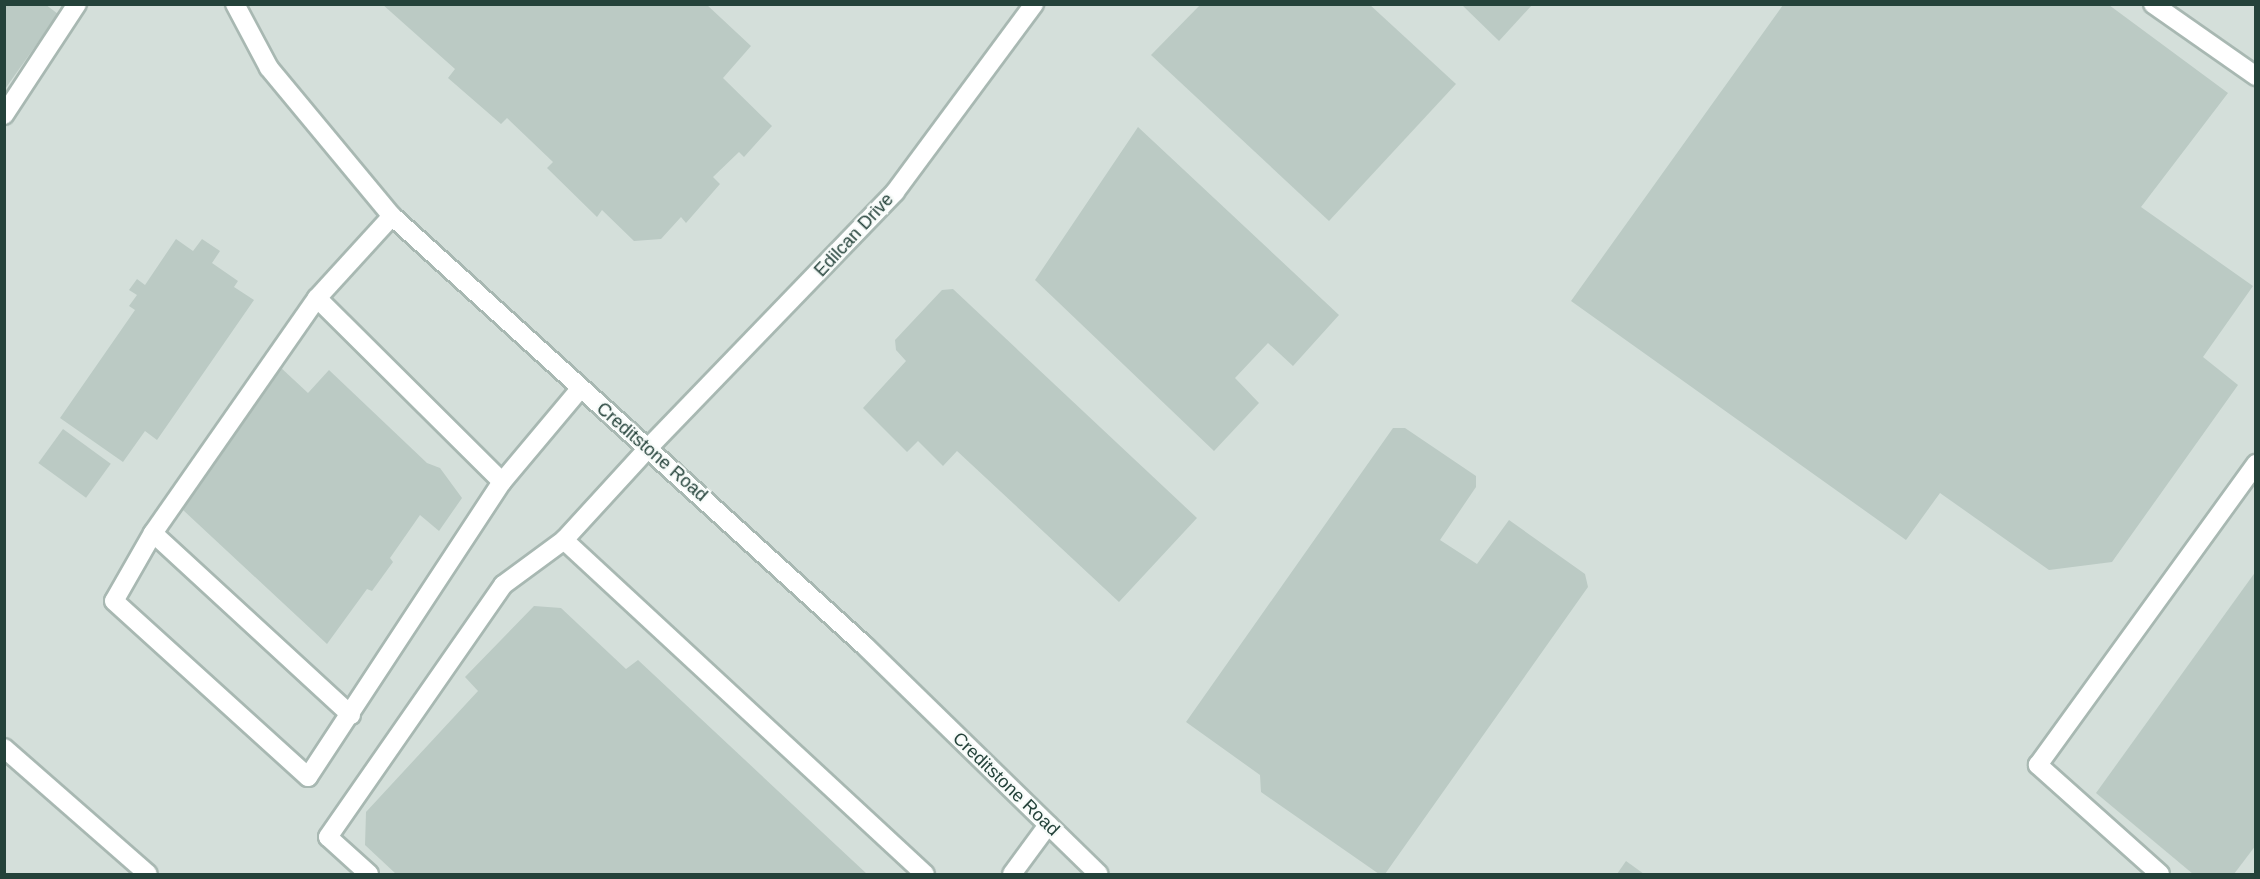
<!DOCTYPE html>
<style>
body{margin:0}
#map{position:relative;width:2260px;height:879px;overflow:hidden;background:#e6efeb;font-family:Arial,sans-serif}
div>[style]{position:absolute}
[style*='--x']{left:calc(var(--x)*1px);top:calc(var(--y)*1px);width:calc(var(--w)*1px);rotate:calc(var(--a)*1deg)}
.built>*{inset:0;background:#d4dfda;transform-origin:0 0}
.building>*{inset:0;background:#bbcac4;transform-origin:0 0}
.roads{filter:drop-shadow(2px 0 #a8b8b2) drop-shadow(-2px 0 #a8b8b2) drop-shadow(0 2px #a8b8b2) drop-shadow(0 -2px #a8b8b2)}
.service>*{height:18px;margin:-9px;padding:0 9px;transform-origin:9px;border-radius:9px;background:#fff}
.minor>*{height:18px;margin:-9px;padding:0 9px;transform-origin:9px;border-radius:9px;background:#fff}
.tertiary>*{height:18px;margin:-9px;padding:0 9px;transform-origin:9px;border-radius:9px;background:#fff}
span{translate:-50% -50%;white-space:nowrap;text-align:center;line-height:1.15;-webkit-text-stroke:4.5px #f7fbf9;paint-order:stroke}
.street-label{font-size:18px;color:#24423a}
.frame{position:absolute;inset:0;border:6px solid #24423a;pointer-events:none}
</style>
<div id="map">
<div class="built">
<div style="left:5px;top:5px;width:2250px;height:869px"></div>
</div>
<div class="building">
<div style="clip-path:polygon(5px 4px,45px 4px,58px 14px,5px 89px)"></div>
<div style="clip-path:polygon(382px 4px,706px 4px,751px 46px,723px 78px,772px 126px,744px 157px,739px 152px,713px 177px,720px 184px,686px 223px,681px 217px,661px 239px,634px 241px,602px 210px,597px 217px,547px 168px,553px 162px,507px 118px,501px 124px,448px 78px,455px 69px)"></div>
<div style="clip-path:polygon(1201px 4px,1369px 4px,1456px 84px,1329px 221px,1151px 55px)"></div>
<div style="clip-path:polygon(1461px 4px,1533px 4px,1499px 41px)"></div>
<div style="clip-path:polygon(1783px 5px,2109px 5px,2228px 93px,2141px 207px,2253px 286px,2203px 357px,2238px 385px,2112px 562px,2049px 570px,1940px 493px,1906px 540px,1571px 301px)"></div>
<div style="clip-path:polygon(1138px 127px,1339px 315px,1293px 366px,1268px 343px,1235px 378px,1259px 403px,1214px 451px,1035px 280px)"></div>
<div style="clip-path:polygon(176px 239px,193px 251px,202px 239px,220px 251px,212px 263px,238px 281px,234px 287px,254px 300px,157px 440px,145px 431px,123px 462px,60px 418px,135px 310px,129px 306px,137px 295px,129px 290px,137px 279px,145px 285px)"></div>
<div style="clip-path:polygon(953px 289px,1197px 518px,1119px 602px,957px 451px,943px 466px,918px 441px,907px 452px,863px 408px,906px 361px,896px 350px,895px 340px,942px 290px)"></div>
<div style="clip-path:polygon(279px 366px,308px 393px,329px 370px,427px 463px,440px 468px,462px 498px,439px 531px,420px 515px,390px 558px,393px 562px,372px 591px,367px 589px,327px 644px,183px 510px)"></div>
<div style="clip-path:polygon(1393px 428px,1405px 428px,1476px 476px,1476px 487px,1440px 540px,1477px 564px,1509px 520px,1585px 574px,1588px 587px,1385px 874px,1379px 874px,1261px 792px,1260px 775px,1186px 722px)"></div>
<div style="left:63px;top:429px;width:59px;height:42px;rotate:36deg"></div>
<div style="clip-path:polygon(2256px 571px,2256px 845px,2234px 874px,2193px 874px,2096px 793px)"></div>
<div style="clip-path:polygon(534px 606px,561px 608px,626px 669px,638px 660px,867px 874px,396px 874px,365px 845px,366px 812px,478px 691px,465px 677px)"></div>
<div style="clip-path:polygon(1626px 861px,1644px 874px,1617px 874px)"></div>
</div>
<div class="roads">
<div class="service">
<div style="--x:2153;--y:4;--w:126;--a:35"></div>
<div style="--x:4;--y:115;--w:133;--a:-56.7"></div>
<div style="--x:392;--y:216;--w:111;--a:132.4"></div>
<div style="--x:317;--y:298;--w:287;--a:124.9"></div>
<div style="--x:153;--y:533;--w:78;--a:119.8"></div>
<div style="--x:114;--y:601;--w:262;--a:42.2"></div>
<div style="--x:308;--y:777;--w:353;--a:-56.7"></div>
<div style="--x:502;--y:482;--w:121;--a:-50"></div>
<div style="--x:317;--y:298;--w:261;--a:44.8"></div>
<div style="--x:153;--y:533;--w:269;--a:42.6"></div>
<div style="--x:564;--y:540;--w:492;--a:42.8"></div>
<div style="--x:4;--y:748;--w:191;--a:41.2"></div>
<div style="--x:369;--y:874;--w:55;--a:-137.9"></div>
<div style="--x:328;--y:837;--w:307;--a:-55.2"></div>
<div style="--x:503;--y:585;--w:76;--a:-36.4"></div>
<div style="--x:564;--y:540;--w:127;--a:-47.5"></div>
<div style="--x:1012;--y:874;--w:61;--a:-53.7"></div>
<div style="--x:2160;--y:874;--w:164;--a:-138.2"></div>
<div style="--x:2038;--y:765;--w:372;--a:-54.1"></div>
</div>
<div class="minor">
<div style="--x:650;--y:446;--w:353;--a:-46"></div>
<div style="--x:895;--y:192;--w:234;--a:-53.5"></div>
</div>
<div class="tertiary">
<div style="--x:235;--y:4;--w:72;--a:62"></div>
<div style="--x:269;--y:68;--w:192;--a:50.3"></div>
<div style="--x:392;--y:216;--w:641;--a:42.28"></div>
<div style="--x:866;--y:647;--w:325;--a:44.3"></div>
</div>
</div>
<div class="street-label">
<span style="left:854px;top:235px;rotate:-47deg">Edilcan Drive</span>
<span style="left:652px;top:452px;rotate:41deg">Creditstone Road</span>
<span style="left:1006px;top:784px;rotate:44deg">Creditstone Road</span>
</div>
<div class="frame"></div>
</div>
